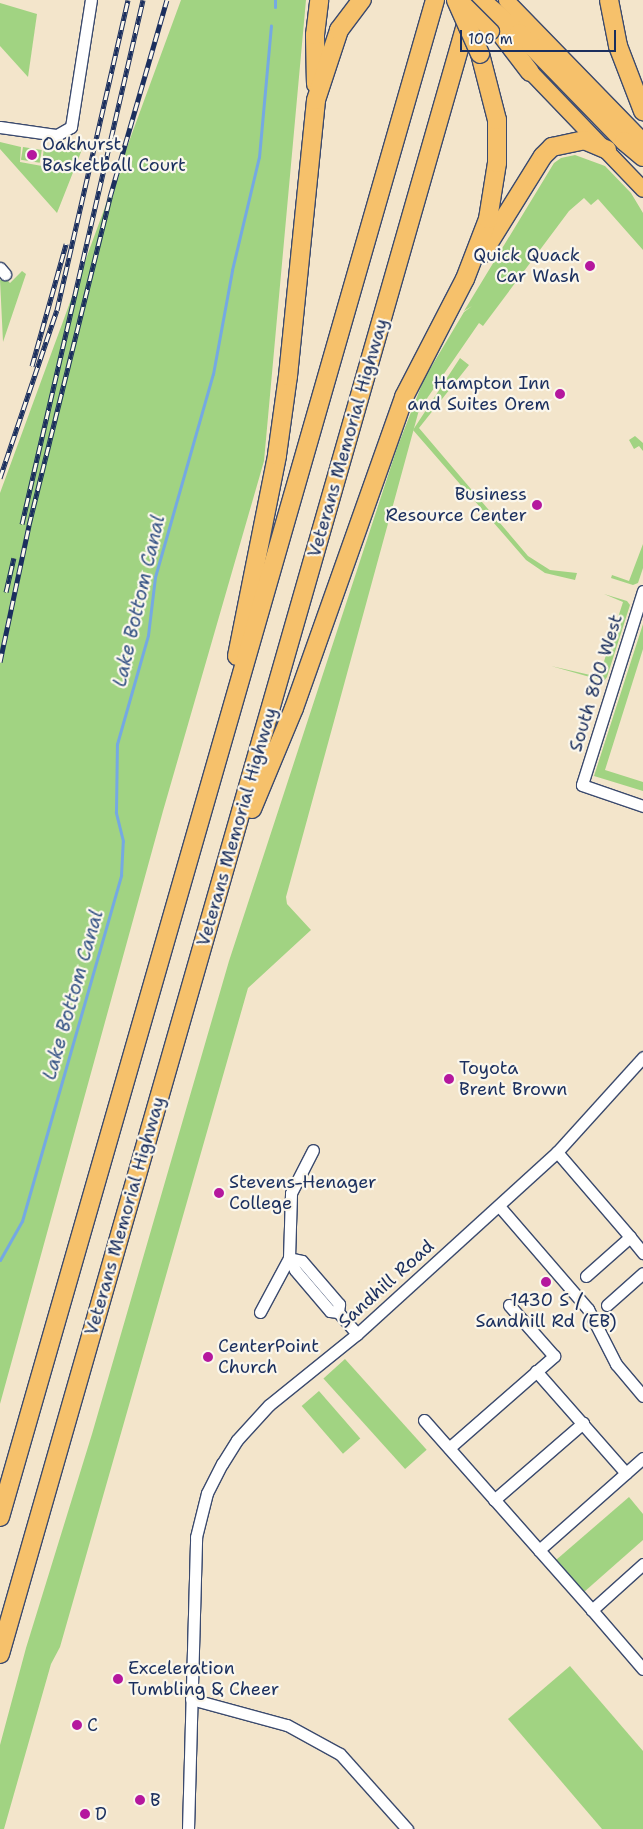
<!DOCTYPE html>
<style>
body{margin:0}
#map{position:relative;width:643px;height:1829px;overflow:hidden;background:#f3e5cb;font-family:"Shantell Sans",sans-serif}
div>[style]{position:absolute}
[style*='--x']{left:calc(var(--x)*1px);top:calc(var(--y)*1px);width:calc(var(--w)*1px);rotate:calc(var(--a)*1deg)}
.green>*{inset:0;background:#a1d382;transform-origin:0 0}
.stream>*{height:3px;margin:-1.5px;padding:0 1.5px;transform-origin:1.5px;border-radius:1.5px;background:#75a9e2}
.roads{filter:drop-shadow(1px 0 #3b4a6e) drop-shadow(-1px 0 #3b4a6e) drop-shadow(0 1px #3b4a6e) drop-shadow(0 -1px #3b4a6e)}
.minor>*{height:11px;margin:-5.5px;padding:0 5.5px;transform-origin:5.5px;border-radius:5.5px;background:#fff}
.major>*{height:15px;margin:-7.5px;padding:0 7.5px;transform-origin:7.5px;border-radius:7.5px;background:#f6c16b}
.highway>*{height:18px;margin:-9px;padding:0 9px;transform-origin:9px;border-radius:9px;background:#f6c16b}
.rail>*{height:5px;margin-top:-2.5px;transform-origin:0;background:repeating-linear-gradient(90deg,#fbf7ec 0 9px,#1b2f5e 0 18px);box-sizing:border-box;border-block:1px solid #1b2f5e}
.bridges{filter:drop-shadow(1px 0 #3b4a6e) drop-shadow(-1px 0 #3b4a6e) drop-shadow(0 1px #3b4a6e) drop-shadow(0 -1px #3b4a6e)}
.major-bridge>*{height:15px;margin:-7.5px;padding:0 7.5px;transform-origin:7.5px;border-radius:7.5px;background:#f6c16b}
.highway-bridge>*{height:18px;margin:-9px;padding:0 9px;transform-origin:9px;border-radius:9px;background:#f6c16b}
.dots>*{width:14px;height:14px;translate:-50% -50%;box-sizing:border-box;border:2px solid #fbf7ec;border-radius:50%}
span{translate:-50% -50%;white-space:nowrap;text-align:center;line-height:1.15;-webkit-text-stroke:4.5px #fbf7ec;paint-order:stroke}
.poi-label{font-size:18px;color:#1b2f5e}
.left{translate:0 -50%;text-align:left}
.right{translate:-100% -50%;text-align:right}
.street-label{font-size:18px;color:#1b2f5e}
.water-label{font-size:19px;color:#365486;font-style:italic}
.scale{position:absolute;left:460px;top:30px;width:156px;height:22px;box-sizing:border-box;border:2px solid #1b2f5e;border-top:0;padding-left:6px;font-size:15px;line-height:18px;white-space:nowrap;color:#1b2f5e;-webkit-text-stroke:4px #fbf7ec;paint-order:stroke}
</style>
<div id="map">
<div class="green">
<div style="clip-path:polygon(181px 0,306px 0,264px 461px,163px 811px,0 1404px,0 493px)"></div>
<div style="clip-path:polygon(0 3px,37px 14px,28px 77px,0 46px)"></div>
<div style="clip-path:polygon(0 142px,21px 147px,20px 162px,42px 166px,44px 146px,70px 149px,72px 142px,83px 147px,57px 213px,0 149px)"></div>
<div style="left:23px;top:147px;width:19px;height:13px;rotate:9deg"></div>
<div style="clip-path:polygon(575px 155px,605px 166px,631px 193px,643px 213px,643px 250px,598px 199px,591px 205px,584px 198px,569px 211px,483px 326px,479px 323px,419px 410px,286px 897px,287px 904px,311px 930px,248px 988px,60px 1647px,51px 1664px,4px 1829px,0 1829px,0 1745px,26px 1648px,92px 1434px,229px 961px,397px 448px,424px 379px,464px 312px,472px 306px,464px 311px,554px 163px,561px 158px)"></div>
<div style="clip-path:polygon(22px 271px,26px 274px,3px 342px,0 280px,4px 277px,10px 283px)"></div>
<div style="clip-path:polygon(460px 358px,469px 365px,419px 428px,528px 556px,550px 570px,577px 573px,575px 580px,545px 573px,526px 560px,413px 430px)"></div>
<div style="clip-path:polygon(635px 436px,643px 443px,643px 451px,639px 446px,634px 449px,629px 440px)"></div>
<div style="clip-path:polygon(643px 544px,643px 568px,638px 583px,633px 585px,611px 578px,612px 575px,629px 581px)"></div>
<div style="clip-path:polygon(604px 594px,627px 601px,630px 605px,607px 677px,604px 681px,551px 666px,599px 677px,623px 602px)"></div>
<div style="clip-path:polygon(643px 624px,643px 649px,605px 770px,643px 782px,643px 791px,594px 776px)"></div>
<div style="left:345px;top:1359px;width:122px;height:29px;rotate:48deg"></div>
<div style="left:319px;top:1391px;width:63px;height:23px;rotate:49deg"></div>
<div style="clip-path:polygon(629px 1497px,643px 1514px,643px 1540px,584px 1592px,556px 1560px)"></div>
<div style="clip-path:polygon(570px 1666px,643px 1751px,643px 1829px,602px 1829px,508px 1719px)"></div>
</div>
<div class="stream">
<div style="--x:275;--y:7;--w:7;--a:-90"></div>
<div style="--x:0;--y:1260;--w:45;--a:-60.6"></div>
<div style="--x:22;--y:1221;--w:360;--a:-74"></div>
<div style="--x:121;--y:875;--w:34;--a:-87"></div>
<div style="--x:123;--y:841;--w:30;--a:-104"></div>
<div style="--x:116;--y:812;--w:68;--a:-89.2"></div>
<div style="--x:117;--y:744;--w:113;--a:-74.1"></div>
<div style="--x:148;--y:635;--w:58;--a:-83.1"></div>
<div style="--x:155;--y:577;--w:211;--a:-74.1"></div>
<div style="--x:213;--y:374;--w:106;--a:-79.6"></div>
<div style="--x:232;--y:270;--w:116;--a:-76.6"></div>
<div style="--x:259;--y:157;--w:132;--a:-84.8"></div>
</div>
<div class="roads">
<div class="minor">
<div style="--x:0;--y:127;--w:58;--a:8"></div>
<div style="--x:57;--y:135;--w:16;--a:-30"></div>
<div style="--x:71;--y:127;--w:129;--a:-81.1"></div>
<div style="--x:0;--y:268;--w:8;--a:50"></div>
<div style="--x:643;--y:591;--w:203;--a:107.5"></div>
<div style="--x:582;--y:785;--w:65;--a:19"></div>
<div style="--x:557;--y:1152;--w:112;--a:49.3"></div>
<div style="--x:499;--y:1206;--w:136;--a:49.2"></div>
<div style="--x:588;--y:1309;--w:62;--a:63"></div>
<div style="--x:616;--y:1364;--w:42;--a:49.8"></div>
<div style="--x:289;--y:1258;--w:13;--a:63"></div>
<div style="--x:295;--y:1270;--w:54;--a:49.5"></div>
<div style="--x:330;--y:1311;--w:8;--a:7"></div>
<div style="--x:338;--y:1312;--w:29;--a:49"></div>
<div style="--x:289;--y:1258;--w:13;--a:13"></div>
<div style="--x:302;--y:1261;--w:57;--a:49.3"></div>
<div style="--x:339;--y:1304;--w:8;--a:97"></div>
<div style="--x:586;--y:1276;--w:59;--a:-41.6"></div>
<div style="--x:630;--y:1237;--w:21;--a:51"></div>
<div style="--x:607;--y:1305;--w:48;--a:-41.6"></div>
<div style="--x:260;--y:1312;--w:61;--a:-61.8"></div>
<div style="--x:289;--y:1258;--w:65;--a:-88.2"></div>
<div style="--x:291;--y:1193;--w:48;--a:-62.9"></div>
<div style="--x:536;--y:1371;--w:136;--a:48.6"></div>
<div style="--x:424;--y:1420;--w:174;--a:48.5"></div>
<div style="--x:539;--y:1550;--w:139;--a:-41.5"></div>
<div style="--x:449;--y:1448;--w:140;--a:-41.2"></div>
<div style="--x:554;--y:1356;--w:68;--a:-131.4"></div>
<div style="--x:494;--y:1500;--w:118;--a:-40.9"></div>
<div style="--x:539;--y:1550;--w:80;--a:48.5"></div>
<div style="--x:643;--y:1564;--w:69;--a:138"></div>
<div style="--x:592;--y:1610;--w:78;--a:49.2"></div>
<div style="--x:191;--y:1699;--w:99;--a:15.2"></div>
<div style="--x:287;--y:1725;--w:60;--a:28.7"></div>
<div style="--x:340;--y:1754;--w:101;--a:48.2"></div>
<div style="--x:188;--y:1829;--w:292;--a:-88.4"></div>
<div style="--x:196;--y:1537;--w:45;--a:-76"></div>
<div style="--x:207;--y:1493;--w:33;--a:-63"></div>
<div style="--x:222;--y:1464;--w:28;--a:-58"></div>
<div style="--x:237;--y:1440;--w:47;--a:-47.6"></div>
<div style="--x:269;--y:1405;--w:113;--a:-38.9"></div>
<div style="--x:357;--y:1334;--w:270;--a:-42.3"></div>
<div style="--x:557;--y:1152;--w:128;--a:-47.8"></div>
</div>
<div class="major">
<div style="--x:506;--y:0;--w:197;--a:45.8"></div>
<div style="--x:523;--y:64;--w:173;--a:46.2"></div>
</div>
<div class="highway">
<div style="--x:481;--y:0;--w:50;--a:41"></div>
<div style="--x:519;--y:33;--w:151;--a:45.8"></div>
<div style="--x:624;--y:141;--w:25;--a:40"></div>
<div style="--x:609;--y:0;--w:47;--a:78.9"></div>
<div style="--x:618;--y:46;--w:70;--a:69"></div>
<div style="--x:485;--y:13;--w:74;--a:52.7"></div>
<div style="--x:316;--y:84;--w:49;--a:-91.2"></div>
<div style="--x:315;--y:35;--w:35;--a:-83"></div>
<div style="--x:482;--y:254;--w:115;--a:-58.1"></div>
<div style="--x:543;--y:156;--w:13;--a:-45"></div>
<div style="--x:552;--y:147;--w:33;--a:-12"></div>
<div style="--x:584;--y:140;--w:25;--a:23"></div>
<div style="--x:237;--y:656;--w:205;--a:-78.7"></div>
<div style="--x:277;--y:455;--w:80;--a:-82.1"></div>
<div style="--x:288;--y:376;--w:277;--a:-84.2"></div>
<div style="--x:316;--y:100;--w:74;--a:-71.8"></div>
<div style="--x:339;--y:30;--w:38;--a:-53"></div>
<div style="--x:252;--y:809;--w:109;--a:-67.4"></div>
<div style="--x:294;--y:708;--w:330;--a:-70.5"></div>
<div style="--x:404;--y:397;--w:133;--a:-62.7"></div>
<div style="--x:465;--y:279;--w:64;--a:-69"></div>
<div style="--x:488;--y:219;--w:57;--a:-80.9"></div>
<div style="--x:497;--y:163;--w:43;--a:-90"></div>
<div style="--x:497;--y:120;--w:68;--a:-104.4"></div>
<div style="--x:0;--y:1517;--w:1578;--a:-74"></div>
<div style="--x:0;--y:1654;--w:1720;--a:-74.04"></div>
</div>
</div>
<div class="rail">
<div style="--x:32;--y:366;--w:127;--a:-74.4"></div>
<div style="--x:0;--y:478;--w:177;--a:-71.3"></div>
<div style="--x:57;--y:310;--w:318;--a:-77.1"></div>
<div style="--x:22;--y:524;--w:538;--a:-77"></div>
<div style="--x:6;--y:592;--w:35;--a:-77"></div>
<div style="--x:0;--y:662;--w:140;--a:-78"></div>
<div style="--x:29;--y:525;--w:338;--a:-76.1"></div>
<div style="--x:110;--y:197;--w:205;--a:-73.9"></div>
</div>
<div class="bridges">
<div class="major-bridge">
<div style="--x:460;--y:0;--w:44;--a:45"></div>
</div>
<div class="highway-bridge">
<div style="--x:456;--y:0;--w:59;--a:66"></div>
</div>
</div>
<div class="dots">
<div style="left:32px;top:155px;background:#b5179e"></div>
<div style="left:590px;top:266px;background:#b5179e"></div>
<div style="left:560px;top:394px;background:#b5179e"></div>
<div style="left:537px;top:505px;background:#b5179e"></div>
<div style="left:449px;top:1079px;background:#b5179e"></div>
<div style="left:219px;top:1193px;background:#b5179e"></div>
<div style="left:546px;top:1282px;background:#b5179e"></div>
<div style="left:208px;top:1357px;background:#b5179e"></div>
<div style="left:118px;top:1679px;background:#b5179e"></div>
<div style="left:77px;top:1725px;background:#b5179e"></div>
<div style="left:140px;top:1800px;background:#b5179e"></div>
<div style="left:85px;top:1814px;background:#b5179e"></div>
</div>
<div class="poi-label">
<span class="left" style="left:42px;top:155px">Oakhurst<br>Basketball Court</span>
<span class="right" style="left:580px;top:266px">Quick Quack<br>Car Wash</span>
<span class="right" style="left:550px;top:394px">Hampton Inn<br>and Suites Orem</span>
<span class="right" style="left:527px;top:505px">Business<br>Resource Center</span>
<span class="left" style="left:459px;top:1079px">Toyota<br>Brent Brown</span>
<span class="left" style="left:229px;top:1193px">Stevens-Henager<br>College</span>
<span style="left:546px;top:1311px">1430 S /<br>Sandhill Rd (EB)</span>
<span class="left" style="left:218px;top:1357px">CenterPoint<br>Church</span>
<span class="left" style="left:128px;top:1679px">Exceleration<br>Tumbling &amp; Cheer</span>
<span class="left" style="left:87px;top:1725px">C</span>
<span class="left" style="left:150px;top:1800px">B</span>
<span class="left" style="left:95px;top:1814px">D</span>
</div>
<div class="street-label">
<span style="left:348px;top:438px;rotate:-74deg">Veterans Memorial Highway</span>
<span style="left:596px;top:683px;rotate:-73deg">South 800 West</span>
<span style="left:237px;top:827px;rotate:-74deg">Veterans Memorial Highway</span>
<span style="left:125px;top:1216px;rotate:-74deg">Veterans Memorial Highway</span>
<span style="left:386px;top:1284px;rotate:-42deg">Sandhill Road</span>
</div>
<div class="water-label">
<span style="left:139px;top:601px;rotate:-77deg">Lake Bottom Canal</span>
<span style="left:73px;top:995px;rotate:-74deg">Lake Bottom Canal</span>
</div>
<div class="scale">100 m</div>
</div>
